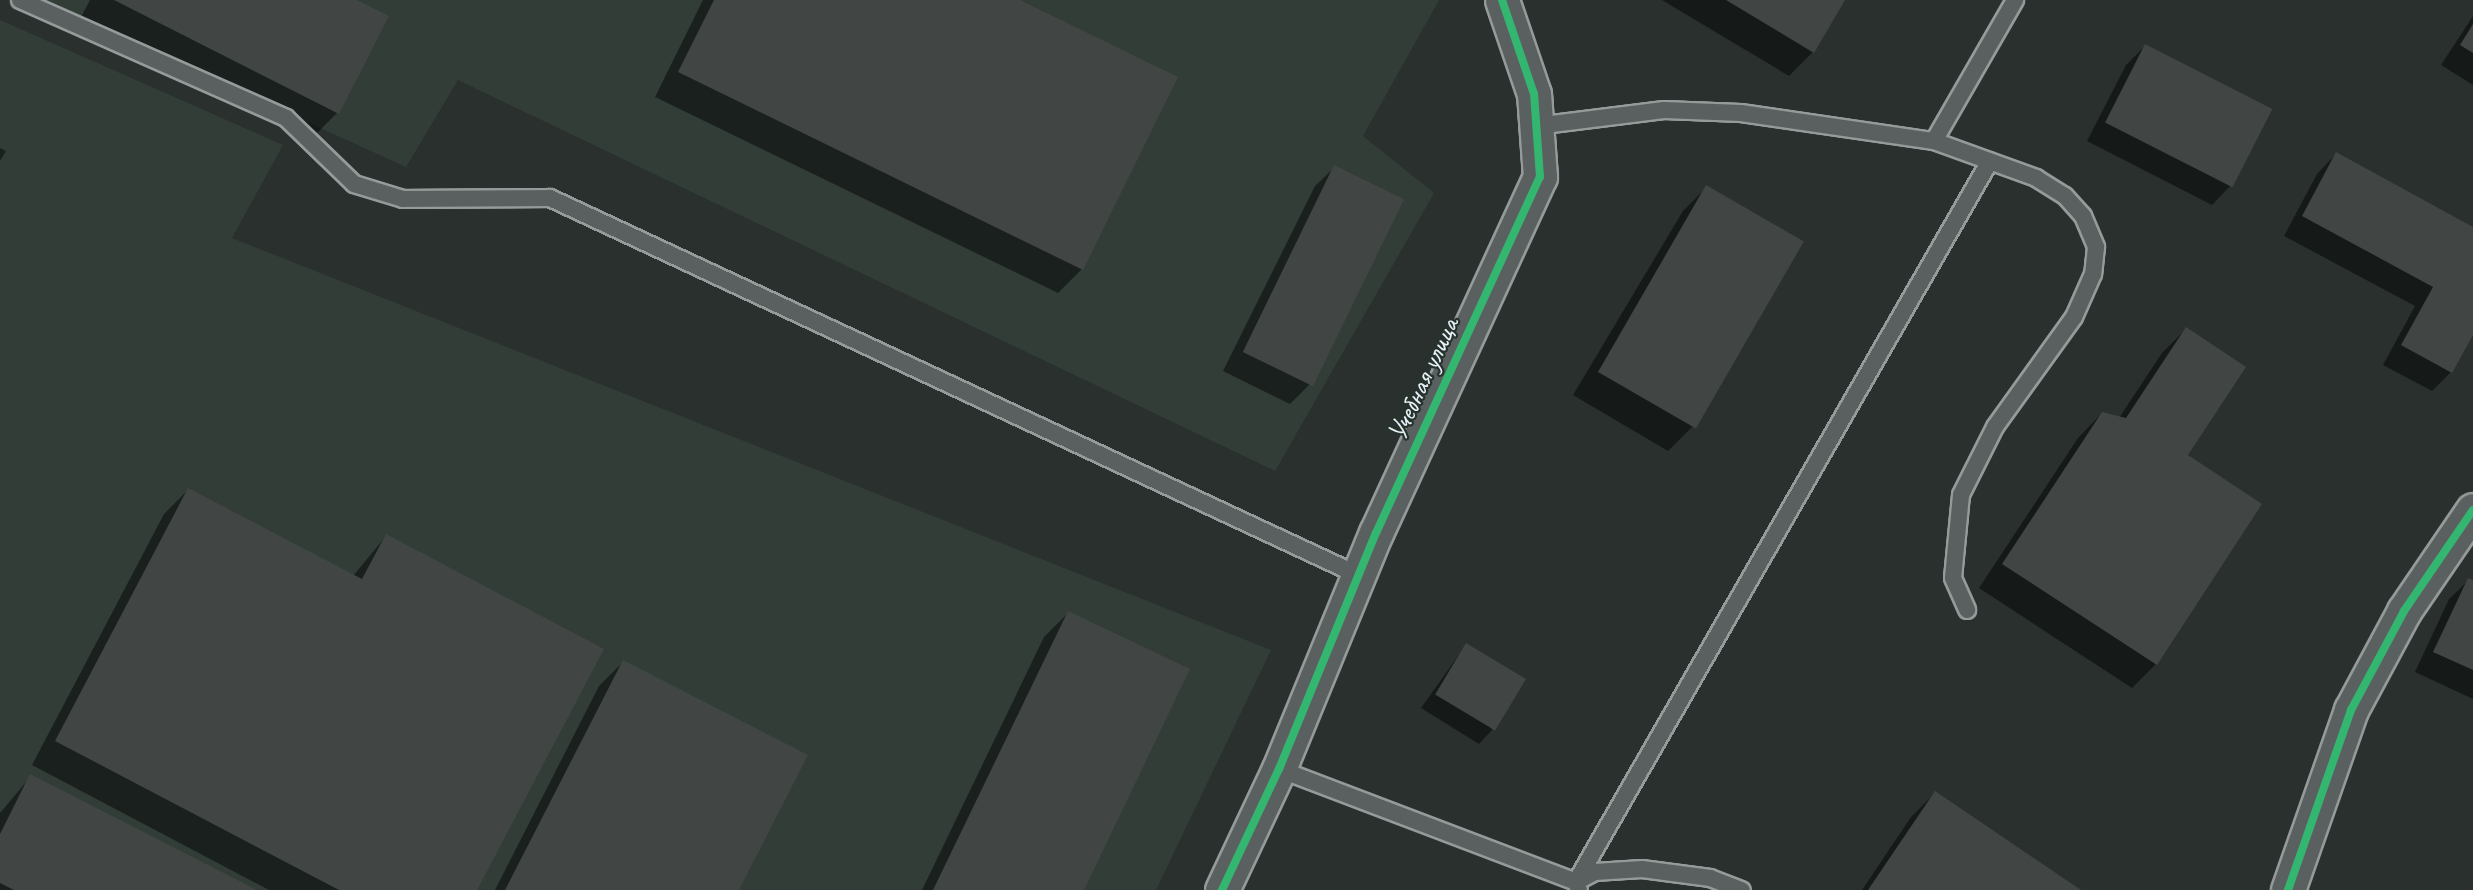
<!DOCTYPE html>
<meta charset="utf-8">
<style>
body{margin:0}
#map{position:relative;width:2473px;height:890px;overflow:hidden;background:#29302d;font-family:Caveat,sans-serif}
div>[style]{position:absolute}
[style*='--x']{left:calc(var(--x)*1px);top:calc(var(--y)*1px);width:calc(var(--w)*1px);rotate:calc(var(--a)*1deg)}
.built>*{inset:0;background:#323d38}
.shadow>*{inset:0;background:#0007}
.building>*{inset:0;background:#414644;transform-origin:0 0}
.roads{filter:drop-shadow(2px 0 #959a9a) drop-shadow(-2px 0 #959a9a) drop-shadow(0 2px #959a9a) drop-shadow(0 -2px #959a9a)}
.lane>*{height:16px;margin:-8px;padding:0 8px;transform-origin:8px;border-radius:8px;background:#5a6060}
.street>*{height:33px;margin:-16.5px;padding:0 16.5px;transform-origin:16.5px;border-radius:16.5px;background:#5a6060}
.secondary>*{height:33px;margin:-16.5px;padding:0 16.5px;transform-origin:16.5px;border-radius:16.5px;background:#5a6060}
.cycleway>*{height:8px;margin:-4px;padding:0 4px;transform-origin:4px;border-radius:4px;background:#33b770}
span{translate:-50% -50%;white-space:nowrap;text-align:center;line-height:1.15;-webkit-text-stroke:4.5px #26332d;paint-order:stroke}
.street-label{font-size:28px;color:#e8f1f8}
</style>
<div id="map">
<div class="built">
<div style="clip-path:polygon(39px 0,1439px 0,1363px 136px,1434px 193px,1275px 471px,458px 80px,406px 167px)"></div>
<div style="clip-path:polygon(0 20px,283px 145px,232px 238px,1271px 650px,1156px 890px,0 890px)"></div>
</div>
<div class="shadow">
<div style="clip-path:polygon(90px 0,353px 0,387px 17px,337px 113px,313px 137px,80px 19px)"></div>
<div style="clip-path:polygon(703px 0,1017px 0,1082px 269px,1058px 293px,655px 97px)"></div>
<div style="clip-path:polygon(1662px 0,1844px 0,1813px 52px,1789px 76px)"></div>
<div style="clip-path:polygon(2473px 16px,2473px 85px,2441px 65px)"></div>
<div style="clip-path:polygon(2146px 45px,2271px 109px,2231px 185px,2212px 205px,2087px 141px,2126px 65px)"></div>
<div style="clip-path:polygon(0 148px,6px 151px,0 161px)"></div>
<div style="clip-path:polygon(2336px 154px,2473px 228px,2473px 331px,2451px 372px,2432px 391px,2383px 365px,2415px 306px,2284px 236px,2317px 174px)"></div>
<div style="clip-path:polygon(1335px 167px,1309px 385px,1290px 404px,1223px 371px,1315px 186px)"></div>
<div style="clip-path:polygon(1707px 187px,1692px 427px,1668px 451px,1573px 395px,1683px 211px)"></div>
<div style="clip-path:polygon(2186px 329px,2186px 456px,2156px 664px,2132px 688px,1979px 588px,2078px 438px,2102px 413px,2119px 418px,2162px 353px)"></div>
<div style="clip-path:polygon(188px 490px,353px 576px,386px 536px,476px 890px,269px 890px,32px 765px,164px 514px)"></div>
<div style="clip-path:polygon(2469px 580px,2473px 582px,2473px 699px,2415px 672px,2449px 599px)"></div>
<div style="clip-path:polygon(1068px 613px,1082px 890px,922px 890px,1044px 637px)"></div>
<div style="clip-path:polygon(1466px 645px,1492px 730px,1479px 744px,1421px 708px)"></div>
<div style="clip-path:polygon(623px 662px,737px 890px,495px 890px,599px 686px)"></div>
<div style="clip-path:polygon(31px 776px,253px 890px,0 890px,0 813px)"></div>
<div style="clip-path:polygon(1935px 793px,2078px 890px,1862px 890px,1911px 817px)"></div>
</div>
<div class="building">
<div style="clip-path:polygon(114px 0,357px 0,389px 16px,339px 114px)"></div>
<div style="clip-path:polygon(714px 0,1020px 0,1178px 77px,1083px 270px,678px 72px)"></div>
<div style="clip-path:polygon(1726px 0,1845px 0,1814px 53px)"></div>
<div style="clip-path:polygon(2473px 24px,2473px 53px,2460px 45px)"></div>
<div style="left:2145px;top:44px;width:143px;height:88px;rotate:27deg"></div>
<div style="clip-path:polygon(2336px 152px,2473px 227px,2473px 335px,2452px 373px,2401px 345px,2433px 287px,2302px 216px)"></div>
<div style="left:1334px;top:165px;width:78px;height:208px;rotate:26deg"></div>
<div style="left:1706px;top:185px;width:113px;height:216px;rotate:30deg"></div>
<div style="clip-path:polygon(2186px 327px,2246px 367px,2188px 455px,2262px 504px,2157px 665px,2002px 564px,2102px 412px,2126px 418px)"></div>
<div style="clip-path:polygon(188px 488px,362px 579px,386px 534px,604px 649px,477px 890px,339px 890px,55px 741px)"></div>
<div style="clip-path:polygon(2468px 578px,2473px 580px,2473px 670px,2433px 652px)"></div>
<div style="clip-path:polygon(1068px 611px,1190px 669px,1084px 890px,933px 890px)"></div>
<div style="left:1466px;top:643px;width:70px;height:60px;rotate:31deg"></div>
<div style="clip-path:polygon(623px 660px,808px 755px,739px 890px,505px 890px)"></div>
<div style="clip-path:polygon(30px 774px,257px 890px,14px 890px,0 883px,0 834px)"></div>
<div style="clip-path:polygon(1935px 791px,2081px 890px,1868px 890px)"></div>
</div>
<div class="roads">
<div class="lane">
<div style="--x:20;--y:0;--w:291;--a:23.9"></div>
<div style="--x:286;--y:118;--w:95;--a:44.1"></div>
<div style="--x:354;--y:184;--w:51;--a:17"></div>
<div style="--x:403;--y:199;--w:147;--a:-0.4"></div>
<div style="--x:550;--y:198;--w:892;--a:25.01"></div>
<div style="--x:1536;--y:126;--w:129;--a:-7.1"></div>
<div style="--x:1664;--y:110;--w:77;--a:2.2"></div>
<div style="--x:1741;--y:113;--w:195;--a:8.3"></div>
<div style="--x:1934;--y:141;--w:109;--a:19.9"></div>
<div style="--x:2036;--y:178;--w:34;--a:32"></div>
<div style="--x:2065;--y:196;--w:27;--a:48"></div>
<div style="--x:2083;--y:216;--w:34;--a:67"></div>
<div style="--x:2096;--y:247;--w:27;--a:96"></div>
<div style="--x:2093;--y:274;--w:47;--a:113.8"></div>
<div style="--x:2074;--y:317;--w:135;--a:125.7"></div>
<div style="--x:1995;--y:427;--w:76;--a:116.6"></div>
<div style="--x:1961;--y:495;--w:83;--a:95.5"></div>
<div style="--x:1953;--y:578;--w:35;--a:66"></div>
<div style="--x:1934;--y:141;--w:163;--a:-60.1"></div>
<div style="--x:1279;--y:769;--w:318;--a:20.8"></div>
<div style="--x:1576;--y:882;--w:21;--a:-28"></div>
<div style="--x:1595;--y:872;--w:47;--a:-3.7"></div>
<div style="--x:1642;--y:869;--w:69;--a:7.5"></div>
<div style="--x:1710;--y:878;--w:34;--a:21"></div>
<div style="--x:1579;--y:890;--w:9;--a:-111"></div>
<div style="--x:1576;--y:882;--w:831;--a:-60.14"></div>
</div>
<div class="street">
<div style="--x:2288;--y:890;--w:191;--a:-70.7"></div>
<div style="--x:2351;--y:710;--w:112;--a:-61.8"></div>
<div style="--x:2404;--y:611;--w:122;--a:-55.7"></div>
</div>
<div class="secondary">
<div style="--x:1222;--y:890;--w:134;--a:-64.8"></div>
<div style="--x:1279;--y:769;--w:255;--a:-67.7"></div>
<div style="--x:1376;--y:533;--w:392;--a:-65.3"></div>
<div style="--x:1540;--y:177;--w:83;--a:-94.1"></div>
<div style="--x:1534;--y:94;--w:99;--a:-108.8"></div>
</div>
</div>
<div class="cycleway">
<div style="--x:1222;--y:890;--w:134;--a:-64.8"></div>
<div style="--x:1279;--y:769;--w:255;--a:-67.7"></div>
<div style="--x:1376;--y:533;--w:392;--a:-65.3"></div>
<div style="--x:1540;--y:177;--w:83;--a:-94.1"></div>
<div style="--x:1534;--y:94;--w:99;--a:-108.8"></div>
<div style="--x:2288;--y:890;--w:191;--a:-70.7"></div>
<div style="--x:2351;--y:710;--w:112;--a:-61.8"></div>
<div style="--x:2404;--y:611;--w:122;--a:-55.7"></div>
</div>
<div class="street-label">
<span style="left:1423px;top:379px;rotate:-65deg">Учебная улица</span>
</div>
</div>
